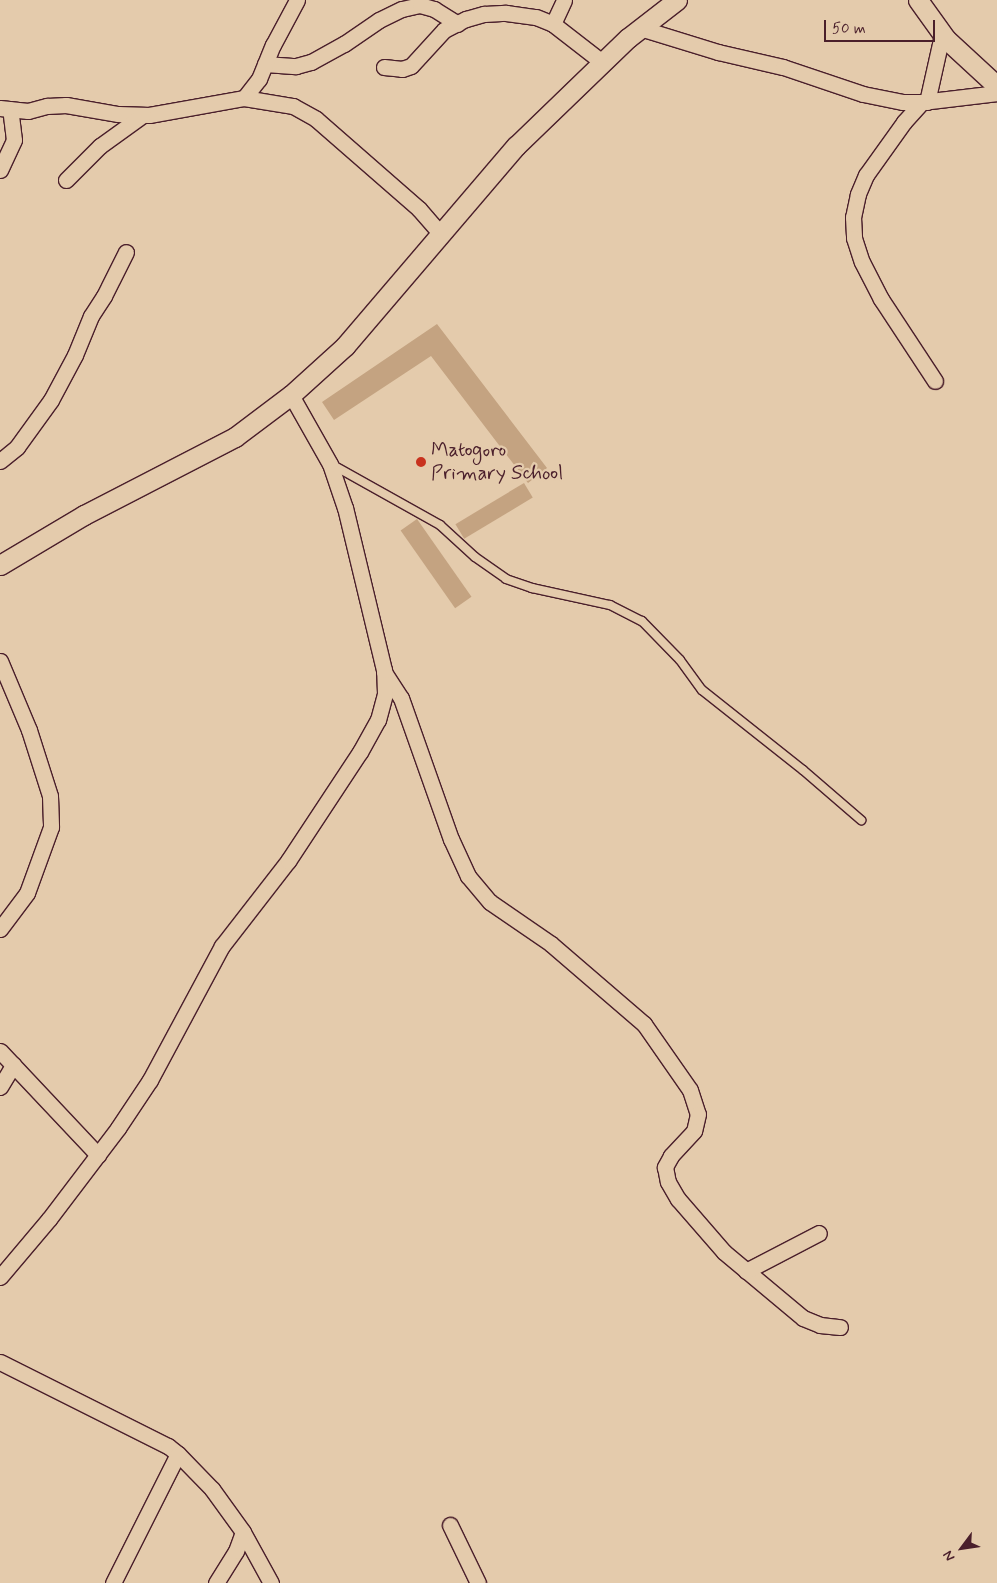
<!DOCTYPE html>
<style>
body{margin:0}
#map{position:relative;width:997px;height:1583px;overflow:hidden;background:#e4cbac;font-family:Mynerve,sans-serif}
div>[style]{position:absolute}
[style*='--x']{left:calc(var(--x)*1px);top:calc(var(--y)*1px);width:calc(var(--w)*1px);rotate:calc(var(--a)*1deg)}
.building>*{inset:0;background:#c4a381;transform-origin:0 0}
.roads{filter:drop-shadow(1px 0 #4a1f2b) drop-shadow(-1px 0 #4a1f2b) drop-shadow(0 1px #4a1f2b) drop-shadow(0 -1px #4a1f2b)}
.service>*{height:8px;margin:-4px;padding:0 4px;transform-origin:4px;border-radius:4px;background:#e4cbac}
.minor>*{height:15px;margin:-7.5px;padding:0 7.5px;transform-origin:7.5px;border-radius:7.5px;background:#e4cbac}
.tertiary>*{height:19px;margin:-9.5px;padding:0 9.5px;transform-origin:9.5px;border-radius:9.5px;background:#e4cbac}
.dots>*{width:14px;height:14px;translate:-50% -50%;box-sizing:border-box;border:2px solid #e4cbac;border-radius:50%}
span{translate:-50% -50%;white-space:nowrap;text-align:center;line-height:1.15;-webkit-text-stroke:4.5px #e4cbac;paint-order:stroke}
.poi-label{font-size:20px;color:#4a1f2b}
.left{translate:0 -50%;text-align:left}
.north{position:absolute;left:937px;top:1523px;width:50px;height:50px;-webkit-text-stroke:4px #e4cbac;paint-order:stroke;rotate:239deg;font-size:14px;font-weight:700;line-height:20px;text-align:center;color:#4a1f2b}
.north::after{content:'';display:block;margin:auto;width:18px;height:22px;background:#4a1f2b;clip-path:polygon(50% 0,100% 100%,50% 72%,0 100%)}
.scale{position:absolute;left:824px;top:20px;width:111px;height:22px;box-sizing:border-box;border:2px solid #4a1f2b;border-top:0;padding-left:6px;font-size:15px;line-height:18px;white-space:nowrap;color:#4a1f2b;-webkit-text-stroke:4px #e4cbac;paint-order:stroke}
</style>
<div id="map">
<div class="building">
<div style="clip-path:polygon(437px 324px,547px 468px,528px 483px,431px 356px,334px 420px,322px 402px)"></div>
<div style="left:524px;top:483px;width:17px;height:80px;rotate:59deg"></div>
<div style="left:417px;top:519px;width:95px;height:20px;rotate:55deg"></div>
</div>
<div class="roads">
<div class="service">
<div style="--x:331;--y:464;--w:125;--a:29.2"></div>
<div style="--x:440;--y:525;--w:47;--a:42.4"></div>
<div style="--x:475;--y:557;--w:38;--a:35"></div>
<div style="--x:506;--y:579;--w:28;--a:19"></div>
<div style="--x:532;--y:588;--w:80;--a:12.3"></div>
<div style="--x:610;--y:605;--w:36;--a:27"></div>
<div style="--x:642;--y:621;--w:54;--a:45.7"></div>
<div style="--x:680;--y:660;--w:37;--a:54"></div>
<div style="--x:702;--y:690;--w:129;--a:38.4"></div>
<div style="--x:803;--y:770;--w:77;--a:40.8"></div>
</div>
<div class="minor">
<div style="--x:553;--y:24;--w:26;--a:-65"></div>
<div style="--x:640;--y:28;--w:82;--a:17.1"></div>
<div style="--x:718;--y:52;--w:67;--a:13"></div>
<div style="--x:783;--y:67;--w:84;--a:18.6"></div>
<div style="--x:863;--y:94;--w:41;--a:11.3"></div>
<div style="--x:903;--y:102;--w:19;--a:0"></div>
<div style="--x:922;--y:102;--w:76;--a:-6.8"></div>
<div style="--x:265;--y:64;--w:31;--a:4"></div>
<div style="--x:296;--y:66;--w:16;--a:-15"></div>
<div style="--x:311;--y:62;--w:38;--a:-29"></div>
<div style="--x:344;--y:44;--w:42;--a:-34.4"></div>
<div style="--x:379;--y:20;--w:25;--a:-26"></div>
<div style="--x:402;--y:9;--w:18;--a:-13"></div>
<div style="--x:420;--y:5;--w:15;--a:16"></div>
<div style="--x:434;--y:9;--w:28;--a:32"></div>
<div style="--x:384;--y:67;--w:18;--a:6"></div>
<div style="--x:402;--y:69;--w:9;--a:-18"></div>
<div style="--x:411;--y:66;--w:49;--a:-47.5"></div>
<div style="--x:444;--y:30;--w:25;--a:-27"></div>
<div style="--x:466;--y:19;--w:19;--a:-16"></div>
<div style="--x:484;--y:14;--w:22;--a:-3"></div>
<div style="--x:506;--y:13;--w:30;--a:8"></div>
<div style="--x:536;--y:17;--w:18;--a:22"></div>
<div style="--x:553;--y:24;--w:62;--a:37.8"></div>
<div style="--x:244;--y:98;--w:24;--a:-52"></div>
<div style="--x:259;--y:79;--w:37;--a:-68"></div>
<div style="--x:273;--y:45;--w:51;--a:-61.9"></div>
<div style="--x:922;--y:102;--w:27;--a:132"></div>
<div style="--x:904;--y:122;--w:65;--a:125.6"></div>
<div style="--x:866;--y:175;--w:21;--a:113"></div>
<div style="--x:858;--y:194;--w:24;--a:102"></div>
<div style="--x:853;--y:217;--w:21;--a:87"></div>
<div style="--x:854;--y:238;--w:25;--a:72"></div>
<div style="--x:862;--y:262;--w:42;--a:62.8"></div>
<div style="--x:881;--y:299;--w:98;--a:56.6"></div>
<div style="--x:927;--y:102;--w:69;--a:-77.4"></div>
<div style="--x:0;--y:108;--w:28;--a:6"></div>
<div style="--x:28;--y:111;--w:20;--a:-15"></div>
<div style="--x:47;--y:106;--w:19;--a:-3"></div>
<div style="--x:66;--y:105;--w:53;--a:9.8"></div>
<div style="--x:118;--y:114;--w:31;--a:2"></div>
<div style="--x:149;--y:115;--w:97;--a:-10.1"></div>
<div style="--x:244;--y:98;--w:50;--a:9.3"></div>
<div style="--x:293;--y:106;--w:26;--a:29"></div>
<div style="--x:316;--y:119;--w:137;--a:41.1"></div>
<div style="--x:419;--y:209;--w:32;--a:49"></div>
<div style="--x:0;--y:170;--w:33;--a:-65"></div>
<div style="--x:14;--y:140;--w:31;--a:-97"></div>
<div style="--x:66;--y:180;--w:48;--a:-45"></div>
<div style="--x:100;--y:146;--w:53;--a:-35.8"></div>
<div style="--x:0;--y:461;--w:22;--a:-39"></div>
<div style="--x:17;--y:447;--w:58;--a:-54.1"></div>
<div style="--x:51;--y:400;--w:51;--a:-61.9"></div>
<div style="--x:75;--y:355;--w:42;--a:-67.7"></div>
<div style="--x:91;--y:316;--w:24;--a:-57"></div>
<div style="--x:104;--y:296;--w:49;--a:-63.4"></div>
<div style="--x:0;--y:661;--w:75;--a:67.2"></div>
<div style="--x:29;--y:730;--w:69;--a:72.3"></div>
<div style="--x:50;--y:796;--w:31;--a:88"></div>
<div style="--x:51;--y:827;--w:70;--a:110"></div>
<div style="--x:27;--y:893;--w:45;--a:126.9"></div>
<div style="--x:384;--y:672;--w:31;--a:57"></div>
<div style="--x:401;--y:698;--w:150;--a:70.5"></div>
<div style="--x:451;--y:839;--w:41;--a:65.3"></div>
<div style="--x:468;--y:876;--w:34;--a:50"></div>
<div style="--x:490;--y:902;--w:74;--a:34.5"></div>
<div style="--x:551;--y:944;--w:123;--a:40.7"></div>
<div style="--x:644;--y:1024;--w:80;--a:55.1"></div>
<div style="--x:690;--y:1090;--w:25;--a:72"></div>
<div style="--x:698;--y:1114;--w:17;--a:103"></div>
<div style="--x:694;--y:1131;--w:34;--a:133"></div>
<div style="--x:671;--y:1156;--w:13;--a:119"></div>
<div style="--x:665;--y:1167;--w:15;--a:79"></div>
<div style="--x:668;--y:1182;--w:20;--a:60"></div>
<div style="--x:678;--y:1199;--w:70;--a:49"></div>
<div style="--x:724;--y:1252;--w:103;--a:39.9"></div>
<div style="--x:803;--y:1318;--w:18;--a:22"></div>
<div style="--x:820;--y:1325;--w:20;--a:6"></div>
<div style="--x:0;--y:1051;--w:143;--a:46.7"></div>
<div style="--x:0;--y:1087;--w:26;--a:-59"></div>
<div style="--x:746;--y:1271;--w:82;--a:-27.5"></div>
<div style="--x:0;--y:1277;--w:76;--a:-49.8"></div>
<div style="--x:49;--y:1219;--w:114;--a:-52.8"></div>
<div style="--x:118;--y:1128;--w:58;--a:-56.3"></div>
<div style="--x:150;--y:1080;--w:152;--a:-61.8"></div>
<div style="--x:222;--y:946;--w:108;--a:-52.2"></div>
<div style="--x:288;--y:861;--w:131;--a:-56.6"></div>
<div style="--x:360;--y:752;--w:37;--a:-61"></div>
<div style="--x:378;--y:720;--w:28;--a:-75"></div>
<div style="--x:385;--y:693;--w:23;--a:-92"></div>
<div style="--x:384;--y:670;--w:167;--a:-103.5"></div>
<div style="--x:345;--y:508;--w:46;--a:-108.8"></div>
<div style="--x:330;--y:464;--w:79;--a:-119.5"></div>
<div style="--x:0;--y:1362;--w:188;--a:26.6"></div>
<div style="--x:168;--y:1446;--w:13;--a:39"></div>
<div style="--x:178;--y:1454;--w:49;--a:45.8"></div>
<div style="--x:212;--y:1489;--w:53;--a:54.2"></div>
<div style="--x:243;--y:1532;--w:58;--a:61.2"></div>
<div style="--x:450;--y:1525;--w:64;--a:64.2"></div>
<div style="--x:113;--y:1583;--w:144;--a:-63.3"></div>
<div style="--x:216;--y:1583;--w:38;--a:-58"></div>
<div style="--x:236;--y:1551;--w:20;--a:-70"></div>
</div>
<div class="tertiary">
<div style="--x:918;--y:0;--w:48;--a:54.3"></div>
<div style="--x:946;--y:39;--w:69;--a:42.7"></div>
<div style="--x:0;--y:565;--w:98;--a:-30.8"></div>
<div style="--x:84;--y:515;--w:170;--a:-27.3"></div>
<div style="--x:235;--y:437;--w:70;--a:-36.9"></div>
<div style="--x:291;--y:395;--w:73;--a:-42.2"></div>
<div style="--x:345;--y:346;--w:263;--a:-49.5"></div>
<div style="--x:516;--y:146;--w:156;--a:-44"></div>
<div style="--x:628;--y:38;--w:62;--a:-37.8"></div>
</div>
</div>
<div class="dots">
<div style="left:421px;top:462px;background:#c8321e"></div>
</div>
<div class="poi-label">
<span class="left" style="left:431px;top:462px">Matogoro<br>Primary School</span>
</div>
<div class="north">N</div>
<div class="scale">50 m</div>
</div>
